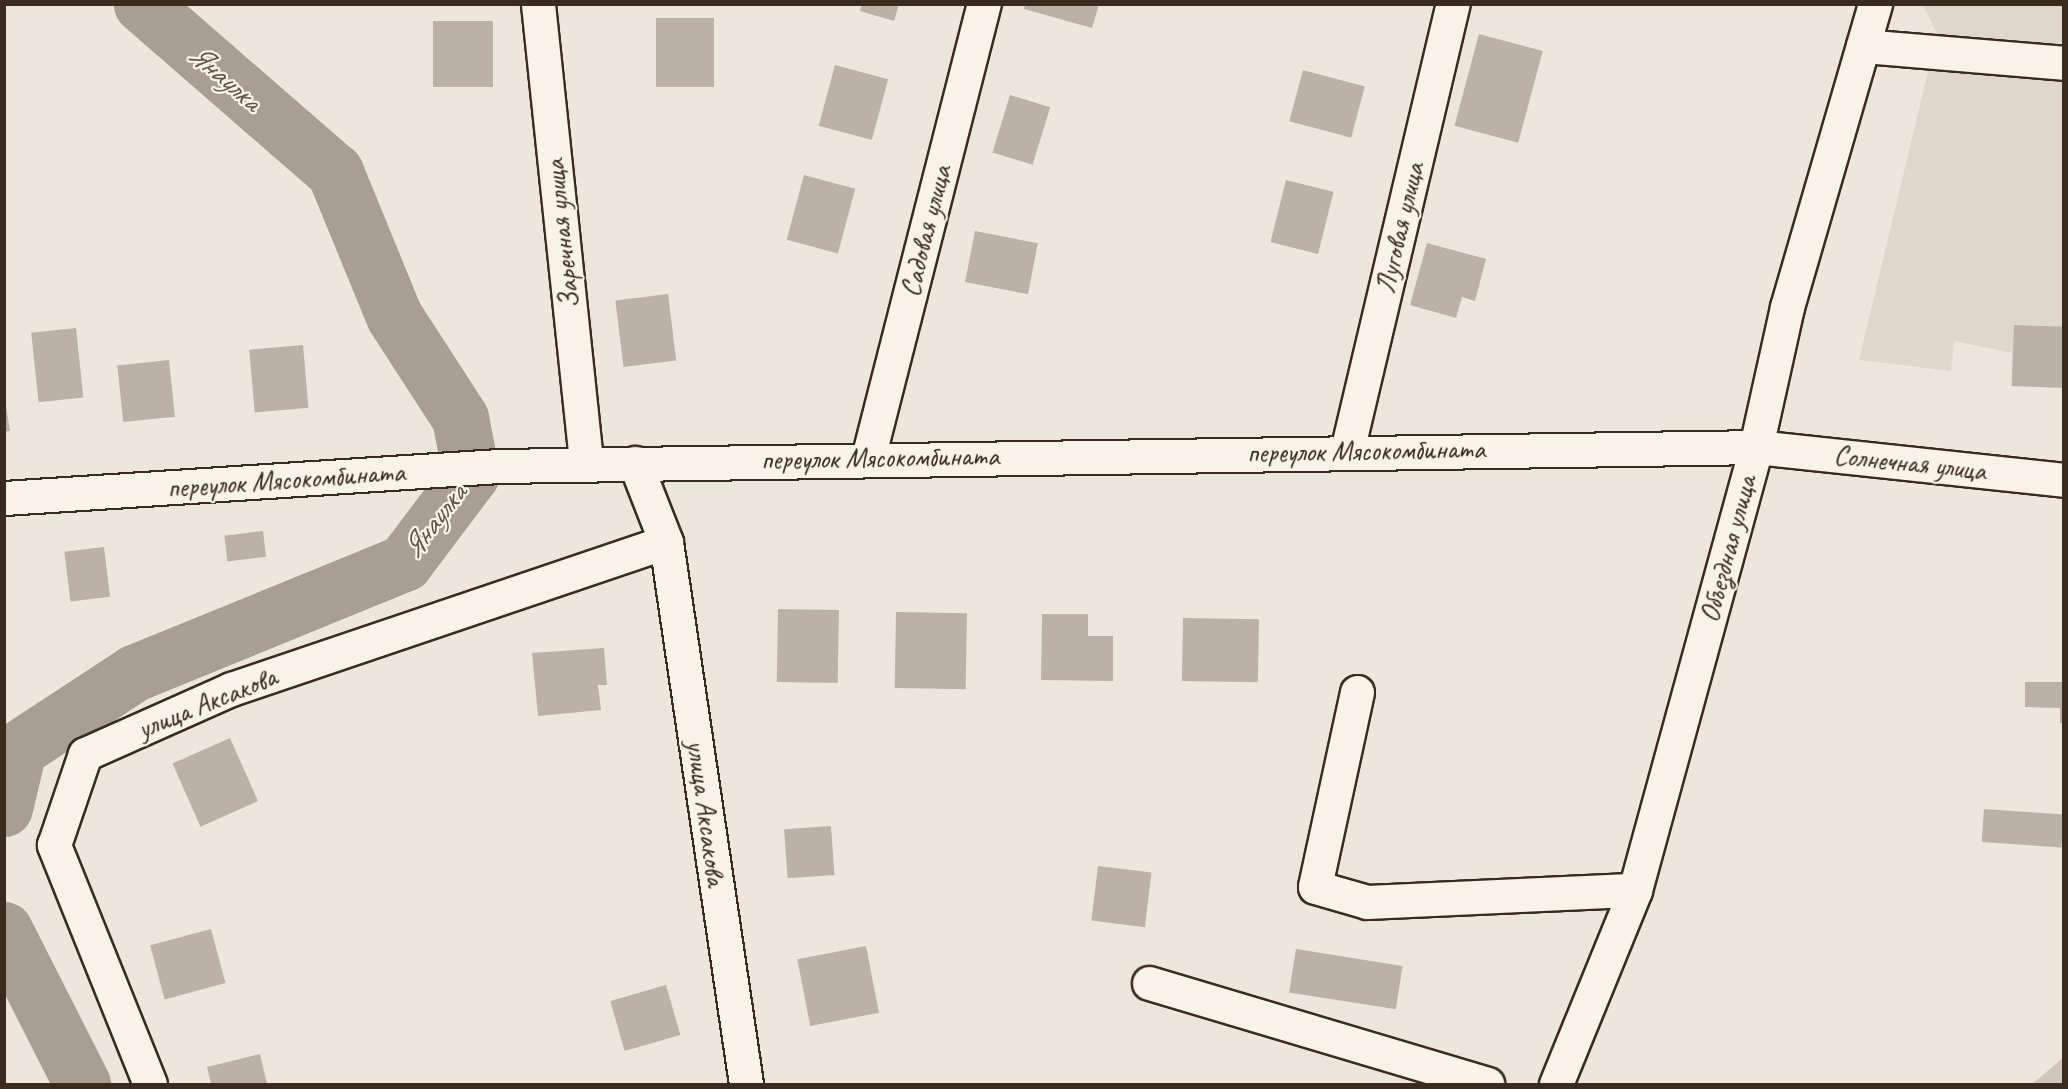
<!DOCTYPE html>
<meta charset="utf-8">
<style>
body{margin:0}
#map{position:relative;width:2068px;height:1089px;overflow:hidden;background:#ece7dc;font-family:Caveat,sans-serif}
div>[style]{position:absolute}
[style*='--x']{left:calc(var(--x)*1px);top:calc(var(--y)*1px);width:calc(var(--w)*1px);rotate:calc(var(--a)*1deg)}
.built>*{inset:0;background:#ddd7cc}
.green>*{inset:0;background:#cec8bc}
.river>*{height:57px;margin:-28.5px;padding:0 28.5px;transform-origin:28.5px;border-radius:28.5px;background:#a89f93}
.building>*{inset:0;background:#bab2a7;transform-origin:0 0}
.roads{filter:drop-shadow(2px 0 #3b2a1e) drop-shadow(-2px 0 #3b2a1e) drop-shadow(0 2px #3b2a1e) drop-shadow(0 -2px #3b2a1e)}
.minor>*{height:33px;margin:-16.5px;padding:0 16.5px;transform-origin:16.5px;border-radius:16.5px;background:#f7f3e8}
.major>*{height:33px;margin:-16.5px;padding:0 16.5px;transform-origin:16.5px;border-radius:16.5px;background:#f7f3e8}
span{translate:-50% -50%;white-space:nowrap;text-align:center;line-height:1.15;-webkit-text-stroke:4.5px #f7f3e8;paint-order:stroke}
.street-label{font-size:28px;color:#3b2a1e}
.water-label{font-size:30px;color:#615347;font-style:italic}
.frame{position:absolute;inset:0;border:6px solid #3b2a1e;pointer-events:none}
</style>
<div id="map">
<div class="built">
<div style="clip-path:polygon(1923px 5px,2063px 5px,2063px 388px,2011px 386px,2012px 353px,1954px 341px,1951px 371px,1859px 360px,1937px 34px)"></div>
</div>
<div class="green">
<div style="clip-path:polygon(2063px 1058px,2063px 1084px,2032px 1084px)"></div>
</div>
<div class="river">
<div style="--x:4;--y:808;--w:61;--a:-76.7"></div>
<div style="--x:18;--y:749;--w:139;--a:-33.2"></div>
<div style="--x:134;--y:673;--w:292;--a:-22.2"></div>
<div style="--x:404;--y:563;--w:111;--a:-53"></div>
<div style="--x:471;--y:474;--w:57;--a:-101.1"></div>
<div style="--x:460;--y:418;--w:121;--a:-122.9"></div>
<div style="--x:394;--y:316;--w:156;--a:-112.3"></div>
<div style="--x:335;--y:172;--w:256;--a:-139"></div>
<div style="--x:4;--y:930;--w:173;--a:63.1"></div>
</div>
<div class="building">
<div style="clip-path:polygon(862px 4px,899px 4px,894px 21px,860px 11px)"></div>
<div style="clip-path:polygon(1025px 4px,1099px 4px,1092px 28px,1024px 9px)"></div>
<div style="left:656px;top:18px;width:58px;height:69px"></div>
<div style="left:433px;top:21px;width:60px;height:66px"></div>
<div style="left:1479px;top:34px;width:66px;height:95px;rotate:15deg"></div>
<div style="left:835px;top:65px;width:55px;height:63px;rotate:15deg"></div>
<div style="left:1303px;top:70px;width:64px;height:53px;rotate:15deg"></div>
<div style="left:1010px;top:95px;width:42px;height:60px;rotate:17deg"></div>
<div style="left:804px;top:175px;width:53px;height:67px;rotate:15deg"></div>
<div style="left:1286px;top:180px;width:49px;height:64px;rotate:14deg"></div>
<div style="left:975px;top:231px;width:64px;height:52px;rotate:11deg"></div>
<div style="clip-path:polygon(1427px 243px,1486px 259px,1475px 301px,1462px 297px,1456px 318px,1410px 305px)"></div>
<div style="left:668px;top:294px;width:67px;height:53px;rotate:83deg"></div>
<div style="left:2014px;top:325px;width:50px;height:61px;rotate:2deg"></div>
<div style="left:76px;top:328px;width:70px;height:45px;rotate:84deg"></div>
<div style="left:303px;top:345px;width:63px;height:54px;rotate:85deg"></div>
<div style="left:169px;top:360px;width:57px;height:52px;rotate:84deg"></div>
<div style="clip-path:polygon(4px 393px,10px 431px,4px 432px)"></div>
<div style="left:263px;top:531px;width:26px;height:39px;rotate:83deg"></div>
<div style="left:104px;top:547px;width:50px;height:40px;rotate:83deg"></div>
<div style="left:778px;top:609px;width:61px;height:73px;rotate:1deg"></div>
<div style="left:896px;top:612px;width:71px;height:76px;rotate:1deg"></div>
<div style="clip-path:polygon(1042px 614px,1088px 614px,1088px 636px,1113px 636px,1113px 681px,1041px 680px)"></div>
<div style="left:1183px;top:618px;width:76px;height:63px;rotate:1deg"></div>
<div style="clip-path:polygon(604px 648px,607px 685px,598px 685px,601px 710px,538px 716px,532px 653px)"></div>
<div style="clip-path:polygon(2025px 682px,2064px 682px,2064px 724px,2060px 723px,2060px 708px,2025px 707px)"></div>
<div style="left:230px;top:738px;width:69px;height:63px;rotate:66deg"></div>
<div style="left:1984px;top:809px;width:80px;height:33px;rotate:4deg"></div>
<div style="left:831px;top:826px;width:49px;height:47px;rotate:86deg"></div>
<div style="left:1098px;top:866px;width:54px;height:55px;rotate:7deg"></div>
<div style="left:211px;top:929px;width:56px;height:63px;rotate:75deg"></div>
<div style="left:866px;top:946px;width:68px;height:70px;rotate:79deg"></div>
<div style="left:1296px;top:949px;width:108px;height:44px;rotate:9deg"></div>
<div style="left:666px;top:985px;width:52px;height:58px;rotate:74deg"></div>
<div style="clip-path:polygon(260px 1054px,267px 1084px,211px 1084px,207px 1067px)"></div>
</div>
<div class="roads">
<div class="minor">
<div style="--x:538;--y:4;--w:462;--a:84"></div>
<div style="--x:1863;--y:46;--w:202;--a:4.8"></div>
<div style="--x:1347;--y:451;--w:459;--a:-76.7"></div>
<div style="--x:868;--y:458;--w:469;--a:-75.7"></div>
<div style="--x:4;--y:498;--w:494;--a:-3.7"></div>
<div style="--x:497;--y:466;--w:1259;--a:-0.86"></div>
<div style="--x:666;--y:542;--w:548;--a:81.6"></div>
<div style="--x:1357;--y:692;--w:199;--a:102.2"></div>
<div style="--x:1315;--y:887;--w:54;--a:16.1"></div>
<div style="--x:1367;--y:902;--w:268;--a:-2.6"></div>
<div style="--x:1149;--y:983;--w:353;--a:16.6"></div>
<div style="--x:150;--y:1084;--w:258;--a:-111.9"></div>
<div style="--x:54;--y:845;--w:96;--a:-71.2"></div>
<div style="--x:85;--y:754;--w:160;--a:-24"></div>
<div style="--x:231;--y:689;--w:459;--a:-18.7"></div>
<div style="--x:666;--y:542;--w:85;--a:-111.4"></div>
</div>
<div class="major">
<div style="--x:1756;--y:447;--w:310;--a:6.1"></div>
<div style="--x:1556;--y:1084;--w:209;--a:-67.8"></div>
<div style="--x:1635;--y:890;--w:459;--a:-74.7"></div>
<div style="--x:1756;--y:447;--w:143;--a:-77.5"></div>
<div style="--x:1787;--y:307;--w:316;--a:-73.8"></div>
</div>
</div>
<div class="street-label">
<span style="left:1400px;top:228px;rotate:-77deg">Луговая улица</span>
<span style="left:926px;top:231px;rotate:-76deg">Садовая улица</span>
<span style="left:562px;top:234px;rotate:-96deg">Заречная улица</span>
<span style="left:1366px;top:451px;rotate:-1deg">переулок Мясокомбината</span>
<span style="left:880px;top:458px;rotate:-1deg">переулок Мясокомбината</span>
<span style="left:1910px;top:463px;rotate:6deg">Солнечная улица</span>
<span style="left:286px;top:480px;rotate:-4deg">переулок Мясокомбината</span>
<span style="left:1728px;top:549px;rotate:-75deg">Объездная улица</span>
<span style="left:207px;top:703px;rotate:-22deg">улица Аксакова</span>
<span style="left:706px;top:813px;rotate:82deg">улица Аксакова</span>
</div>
<div class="water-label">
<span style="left:225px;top:77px;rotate:41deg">Янаулка</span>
<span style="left:434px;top:521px;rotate:-52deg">Янаулка</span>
</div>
<div class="frame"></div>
</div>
